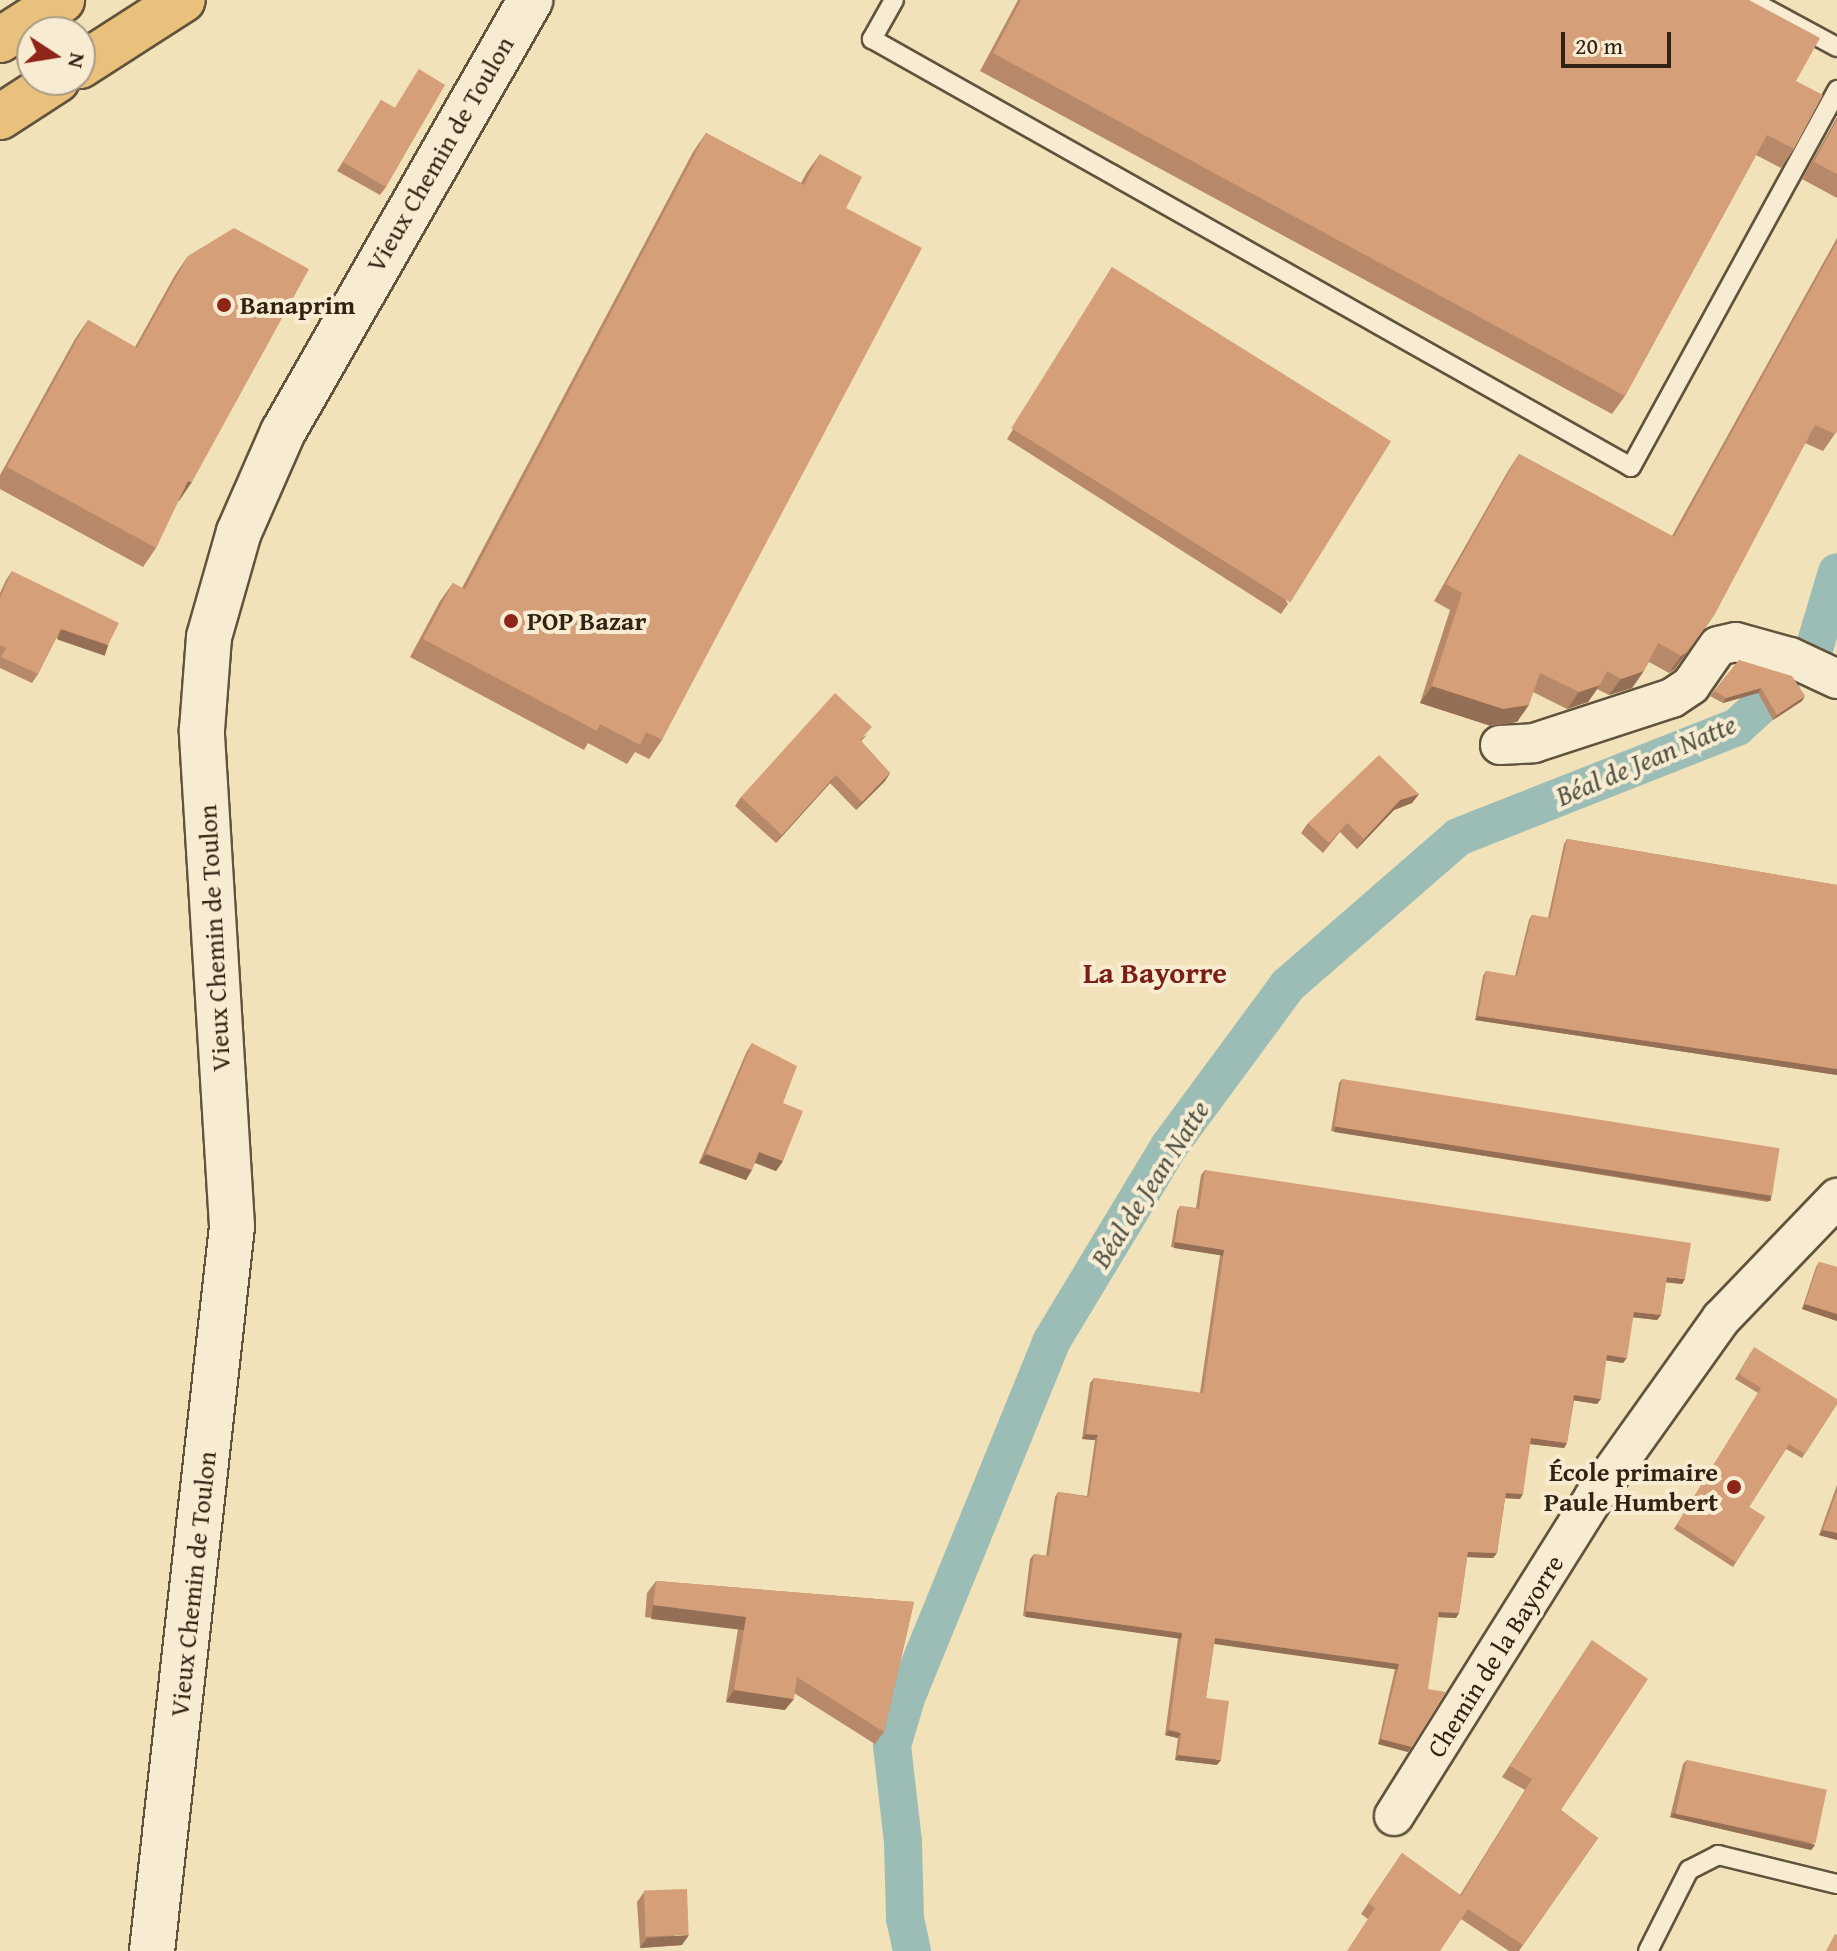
<!DOCTYPE html>
<meta charset="utf-8">
<style>
body{margin:0}
#map{position:relative;width:1837px;height:1951px;overflow:hidden;background:#f2e2b9;font-family:"Gentium Book Plus",serif}
div>[style]{position:absolute}
[style*='--x']{left:calc(var(--x)*1px);top:calc(var(--y)*1px);width:calc(var(--w)*1px);rotate:calc(var(--a)*1deg)}
.canal>*{height:38px;margin:-19px;padding:0 19px;transform-origin:19px;border-radius:19px;background:#9cbdb6}
.roads{filter:drop-shadow(2px 0 #61533c) drop-shadow(-2px 0 #61533c) drop-shadow(0 2px #61533c) drop-shadow(0 -2px #61533c)}
.lane>*{height:18px;margin:-9px;padding:0 9px;transform-origin:9px;border-radius:9px;background:#f7ecd2}
.street>*{height:38px;margin:-19px;padding:0 19px;transform-origin:19px;border-radius:19px;background:#f7ecd2}
.secondary>*{height:44px;margin:-22px;padding:0 22px;transform-origin:22px;border-radius:22px;background:#f7ecd2}
.highway>*{height:44px;margin:-22px;padding:0 22px;transform-origin:22px;border-radius:22px;background:#e9c17c}
.wall>*{inset:0;background:#b78968}
.shaded-wall>*{inset:0;background:#956f55;transform-origin:0 0}
.building>*{inset:0;background:#d59f79;transform-origin:0 0}
.dots>*{width:22px;height:22px;translate:-50% -50%;box-sizing:border-box;border:4px solid #f7ecd2;border-radius:50%}
span{translate:-50% -50%;white-space:nowrap;text-align:center;line-height:1.15;-webkit-text-stroke:8px #f7ecd2;paint-order:stroke}
.street-label{font-size:26px;color:#312313}
.poi-label{font-size:26px;color:#312313;font-weight:700}
.left{translate:0 -50%;text-align:left}
.right{translate:-100% -50%;text-align:right}
.water-label{font-size:28px;color:#515144;font-style:italic}
.quarter-label{font-size:30px;color:#7a1f14;font-weight:700}
.north{position:absolute;left:16px;top:16px;width:80px;height:80px;box-sizing:border-box;background:#f7ecd2;border:2px solid #a89c86;border-radius:50%;rotate:102deg;font-size:22px;font-weight:700;line-height:32px;text-align:center;color:#312313}
.north::after{content:'';display:block;margin:auto;width:28px;height:36px;background:#8f2418;clip-path:polygon(50% 0,100% 100%,50% 72%,0 100%)}
.scale{position:absolute;left:1561px;top:32px;width:110px;height:36px;box-sizing:border-box;border:4px solid #312313;border-top:0;padding-left:10px;font-size:24px;line-height:28px;white-space:nowrap;color:#312313;-webkit-text-stroke:6px #f7ecd2;paint-order:stroke}
</style>
<div id="map">
<div class="canal">
<div style="--x:1814;--y:649;--w:80;--a:-73.4"></div>
<div style="--x:912;--y:1951;--w:33;--a:-102"></div>
<div style="--x:905;--y:1919;--w:77;--a:-91.5"></div>
<div style="--x:903;--y:1842;--w:97;--a:-96.5"></div>
<div style="--x:892;--y:1746;--w:50;--a:-73.7"></div>
<div style="--x:906;--y:1698;--w:384;--a:-67.8"></div>
<div style="--x:1051;--y:1342;--w:230;--a:-58.9"></div>
<div style="--x:1170;--y:1145;--w:199;--a:-53.6"></div>
<div style="--x:1288;--y:985;--w:225;--a:-41"></div>
<div style="--x:1458;--y:837;--w:300;--a:-21.5"></div>
<div style="--x:1737;--y:727;--w:59;--a:-42.3"></div>
</div>
<div class="roads">
<div class="lane">
<div style="--x:894;--y:0;--w:45;--a:119.4"></div>
<div style="--x:872;--y:39;--w:871;--a:29.42"></div>
<div style="--x:1631;--y:467;--w:430;--a:-61.3"></div>
<div style="--x:1750;--y:0;--w:99;--a:28.4"></div>
<div style="--x:1648;--y:1951;--w:91;--a:-63.2"></div>
<div style="--x:1689;--y:1870;--w:33;--a:-27"></div>
<div style="--x:1718;--y:1855;--w:122;--a:13.7"></div>
</div>
<div class="street">
<div style="--x:1500;--y:745;--w:34;--a:-3"></div>
<div style="--x:1534;--y:743;--w:145;--a:-18.1"></div>
<div style="--x:1672;--y:698;--w:23;--a:-34"></div>
<div style="--x:1691;--y:685;--w:47;--a:-55.3"></div>
<div style="--x:1718;--y:646;--w:18;--a:-13"></div>
<div style="--x:1736;--y:642;--w:56;--a:15.5"></div>
<div style="--x:1790;--y:657;--w:52;--a:25.1"></div>
<div style="--x:1394;--y:1816;--w:377;--a:-57.9"></div>
<div style="--x:1594;--y:1497;--w:219;--a:-54.5"></div>
<div style="--x:1721;--y:1319;--w:168;--a:-46.2"></div>
</div>
<div class="secondary">
<div style="--x:152;--y:1951;--w:729;--a:-83.7"></div>
<div style="--x:232;--y:1226;--w:497;--a:-93.5"></div>
<div style="--x:202;--y:730;--w:93;--a:-85.7"></div>
<div style="--x:209;--y:637;--w:109;--a:-74.1"></div>
<div style="--x:239;--y:532;--w:109;--a:-66.3"></div>
<div style="--x:283;--y:432;--w:498;--a:-60.2"></div>
</div>
<div class="highway">
<div style="--x:0;--y:40;--w:74;--a:-32.8"></div>
<div style="--x:80;--y:66;--w:122;--a:-32.7"></div>
<div style="--x:0;--y:117;--w:68;--a:-33"></div>
</div>
</div>
<div class="wall">
<div style="clip-path:polygon(1018px 0,1749px 0,1796px 81px,1794px 149px,1781px 168px,1756px 155px,1625px 396px,1612px 414px,980px 71px)"></div>
<div style="clip-path:polygon(419px 69px,386px 187px,380px 195px,337px 171px,381px 100px,395px 108px)"></div>
<div style="clip-path:polygon(1837px 117px,1837px 198px,1802px 179px)"></div>
<div style="clip-path:polygon(706px 133px,801px 183px,807px 172px,820px 154px,846px 208px,662px 740px,649px 759px,635px 752px,627px 764px,588px 743px,584px 750px,410px 657px,440px 601px,453px 583px,462px 588px,693px 152px)"></div>
<div style="clip-path:polygon(1837px 238px,1837px 431px,1823px 451px,1805px 443px,1675px 669px,1669px 673px,1649px 662px,1632px 688px,1609px 695px,1597px 689px,1588px 702px,1567px 709px,1533px 692px,1517px 722px,1491px 726px,1420px 703px,1450px 610px,1434px 601px,1508px 471px,1519px 454px,1672px 536px)"></div>
<div style="clip-path:polygon(188px 256px,179px 501px,178px 500px,156px 548px,143px 567px,0 489px,0 475px,75px 339px,88px 320px,135px 347px,175px 275px)"></div>
<div style="clip-path:polygon(1112px 267px,1288px 604px,1281px 614px,1007px 439px)"></div>
<div style="clip-path:polygon(12px 571px,108px 645px,102px 654px,56px 638px,38px 674px,32px 683px,0 668px,0 593px,6px 580px)"></div>
<div style="clip-path:polygon(1739px 660px,1802px 701px,1773px 720px,1758px 693px,1723px 703px,1710px 696px)"></div>
<div style="clip-path:polygon(867px 735px,861px 741px,890px 773px,885px 781px,856px 810px,830px 783px,776px 843px,735px 806px,741px 797px)"></div>
<div style="clip-path:polygon(1419px 794px,1412px 803px,1394px 810px,1357px 849px,1340px 832px,1323px 853px,1301px 833px,1308px 823px)"></div>
<div style="clip-path:polygon(1567px 839px,1837px 885px,1837px 1075px,1475px 1020px,1483px 976px,1486px 971px,1515px 976px,1529px 920px,1532px 915px,1548px 918px,1564px 844px)"></div>
<div style="clip-path:polygon(752px 1043px,783px 1103px,783px 1161px,776px 1171px,755px 1163px,746px 1180px,699px 1163px,746px 1053px)"></div>
<div style="clip-path:polygon(1342px 1079px,1771px 1197px,1768px 1202px,1331px 1131px,1339px 1083px)"></div>
<div style="clip-path:polygon(1205px 1170px,1682px 1284px,1666px 1282px,1661px 1315px,1657px 1320px,1633px 1317px,1623px 1363px,1606px 1360px,1597px 1404px,1574px 1400px,1567px 1443px,1564px 1448px,1530px 1444px,1520px 1499px,1505px 1498px,1497px 1553px,1493px 1558px,1467px 1557px,1459px 1613px,1456px 1618px,1438px 1617px,1408px 1752px,1378px 1744px,1395px 1669px,1214px 1643px,1206px 1698px,1217px 1765px,1175px 1760px,1178px 1738px,1165px 1735px,1178px 1638px,1023px 1616px,1030px 1559px,1034px 1554px,1046px 1556px,1055px 1497px,1058px 1492px,1087px 1496px,1095px 1440px,1082px 1439px,1090px 1383px,1094px 1378px,1200px 1393px,1220px 1255px,1171px 1247px,1177px 1211px,1180px 1206px,1196px 1208px,1201px 1175px)"></div>
<div style="clip-path:polygon(1819px 1262px,1837px 1267px,1837px 1321px,1802px 1309px,1816px 1267px)"></div>
<div style="clip-path:polygon(1751px 1352px,1837px 1404px,1802px 1458px,1786px 1449px,1749px 1507px,1765px 1517px,1733px 1567px,1674px 1529px,1758px 1393px,1735px 1379px)"></div>
<div style="clip-path:polygon(1837px 1485px,1837px 1540px,1819px 1535px)"></div>
<div style="clip-path:polygon(656px 1581px,914px 1602px,884px 1732px,875px 1744px,794px 1693px,785px 1710px,726px 1702px,738px 1629px,645px 1617px,647px 1593px)"></div>
<div style="clip-path:polygon(1592px 1640px,1561px 1810px,1598px 1838px,1519px 1951px,1509px 1951px,1461px 1919px,1368px 1919px,1361px 1914px,1402px 1853px,1460px 1895px,1525px 1790px,1502px 1777px)"></div>
<div style="clip-path:polygon(1687px 1760px,1815px 1845px,1811px 1850px,1670px 1817px,1683px 1764px)"></div>
<div style="clip-path:polygon(644px 1892px,682px 1945px,640px 1948px,637px 1902px)"></div>
</div>
<div class="shaded-wall">
<div style="clip-path:polygon(188px 481px,192px 482px,179px 501px,175px 499px)"></div>
<div style="clip-path:polygon(1715px 614px,1675px 669px,1669px 673px,1681px 656px)"></div>
<div style="left:61px;top:629px;width:50px;height:11px;rotate:19deg"></div>
<div style="clip-path:polygon(1644px 671px,1632px 688px,1609px 695px,1621px 679px)"></div>
<div style="clip-path:polygon(1600px 685px,1588px 702px,1567px 709px,1579px 692px)"></div>
<div style="clip-path:polygon(1432px 686px,1529px 705px,1517px 722px,1491px 726px,1420px 703px)"></div>
<div style="clip-path:polygon(1761px 688px,1758px 693px,1723px 703px,1726px 698px)"></div>
<div style="clip-path:polygon(1805px 696px,1802px 701px,1773px 720px,1777px 715px)"></div>
<div style="clip-path:polygon(890px 773px,885px 781px,856px 810px,862px 802px)"></div>
<div style="clip-path:polygon(836px 775px,830px 783px,776px 843px,782px 835px)"></div>
<div style="clip-path:polygon(1419px 794px,1412px 803px,1394px 810px,1357px 849px,1364px 839px,1400px 800px)"></div>
<div style="clip-path:polygon(1478px 1016px,1837px 1069px,1837px 1075px,1475px 1020px)"></div>
<div style="left:1335px;top:1126px;width:442px;height:6px;rotate:9deg"></div>
<div style="clip-path:polygon(759px 1152px,783px 1161px,776px 1171px,753px 1162px)"></div>
<div style="clip-path:polygon(706px 1154px,752px 1170px,746px 1180px,699px 1163px)"></div>
<div style="left:1175px;top:1242px;width:50px;height:6px;rotate:9deg"></div>
<div style="clip-path:polygon(1667px 1277px,1685px 1279px,1682px 1284px,1663px 1282px)"></div>
<div style="clip-path:polygon(1805px 1304px,1837px 1314px,1837px 1321px,1802px 1309px)"></div>
<div style="clip-path:polygon(1634px 1312px,1661px 1315px,1657px 1320px,1630px 1317px)"></div>
<div style="clip-path:polygon(1607px 1355px,1627px 1358px,1623px 1363px,1603px 1360px)"></div>
<div style="clip-path:polygon(1574px 1395px,1601px 1399px,1597px 1404px,1571px 1400px)"></div>
<div style="clip-path:polygon(1086px 1434px,1098px 1435px,1095px 1440px,1082px 1439px)"></div>
<div style="clip-path:polygon(1531px 1438px,1567px 1443px,1564px 1448px,1528px 1444px)"></div>
<div style="clip-path:polygon(1506px 1493px,1523px 1494px,1520px 1499px,1502px 1498px)"></div>
<div style="clip-path:polygon(1823px 1530px,1837px 1533px,1837px 1540px,1819px 1535px)"></div>
<div style="clip-path:polygon(1468px 1552px,1497px 1553px,1493px 1558px,1464px 1557px)"></div>
<div style="left:653px;top:1605px;width:94px;height:14px;rotate:7deg"></div>
<div style="left:1026px;top:1611px;width:158px;height:6px;rotate:8deg"></div>
<div style="clip-path:polygon(1439px 1612px,1459px 1613px,1456px 1618px,1435px 1617px)"></div>
<div style="left:1215px;top:1638px;width:186px;height:6px;rotate:8deg"></div>
<div style="clip-path:polygon(734px 1690px,794px 1699px,785px 1710px,726px 1702px)"></div>
<div style="clip-path:polygon(1169px 1730px,1181px 1733px,1178px 1738px,1165px 1735px)"></div>
<div style="clip-path:polygon(1381px 1739px,1412px 1747px,1408px 1752px,1378px 1744px)"></div>
<div style="clip-path:polygon(1178px 1755px,1221px 1760px,1217px 1765px,1175px 1760px)"></div>
<div style="clip-path:polygon(1674px 1813px,1815px 1845px,1811px 1850px,1670px 1817px)"></div>
<div style="clip-path:polygon(689px 1935px,682px 1945px,640px 1948px,647px 1938px)"></div>
</div>
<div class="building">
<div style="clip-path:polygon(1021px 0,1749px 0,1820px 38px,1796px 81px,1823px 95px,1794px 149px,1767px 135px,1625px 396px,993px 53px)"></div>
<div style="clip-path:polygon(419px 69px,445px 85px,386px 187px,343px 162px,381px 100px,395px 108px)"></div>
<div style="clip-path:polygon(1837px 120px,1837px 174px,1814px 162px)"></div>
<div style="clip-path:polygon(706px 133px,804px 185px,820px 154px,862px 177px,846px 208px,922px 248px,662px 740px,646px 732px,640px 745px,600px 724px,597px 731px,423px 639px,453px 583px,465px 589px)"></div>
<div style="clip-path:polygon(234px 228px,309px 269px,192px 482px,188px 481px,156px 548px,7px 467px,88px 320px,137px 348px,188px 256px)"></div>
<div style="clip-path:polygon(1837px 242px,1837px 431px,1835px 434px,1815px 425px,1715px 614px,1687px 652px,1681px 656px,1658px 643px,1644px 671px,1621px 679px,1607px 671px,1600px 685px,1579px 692px,1540px 673px,1529px 705px,1503px 709px,1432px 686px,1462px 593px,1446px 584px,1519px 454px,1674px 537px)"></div>
<div style="left:1112px;top:267px;width:329px;height:190px;rotate:32deg"></div>
<div style="clip-path:polygon(12px 571px,119px 623px,108px 645px,61px 629px,38px 674px,1px 657px,6px 648px,0 645px,0 598px)"></div>
<div style="clip-path:polygon(1739px 660px,1792px 676px,1805px 696px,1777px 715px,1761px 688px,1726px 698px,1714px 691px)"></div>
<div style="clip-path:polygon(835px 693px,872px 727px,860px 740px,890px 773px,862px 802px,836px 775px,782px 835px,741px 797px)"></div>
<div style="clip-path:polygon(1379px 755px,1419px 794px,1400px 800px,1364px 839px,1347px 823px,1329px 843px,1308px 823px)"></div>
<div style="clip-path:polygon(1567px 839px,1837px 885px,1837px 1069px,1478px 1016px,1486px 971px,1517px 976px,1532px 915px,1550px 918px)"></div>
<div style="clip-path:polygon(752px 1043px,797px 1066px,783px 1103px,803px 1111px,783px 1161px,759px 1152px,752px 1170px,706px 1154px)"></div>
<div style="left:1342px;top:1079px;width:443px;height:48px;rotate:9deg"></div>
<div style="clip-path:polygon(1205px 1170px,1691px 1243px,1685px 1279px,1667px 1277px,1661px 1315px,1634px 1312px,1627px 1358px,1607px 1355px,1601px 1399px,1574px 1395px,1567px 1443px,1531px 1438px,1523px 1494px,1506px 1493px,1497px 1553px,1468px 1552px,1459px 1613px,1439px 1612px,1428px 1689px,1446px 1692px,1412px 1747px,1381px 1739px,1399px 1664px,1215px 1638px,1206px 1698px,1229px 1701px,1221px 1760px,1178px 1755px,1181px 1733px,1169px 1730px,1182px 1633px,1026px 1611px,1034px 1554px,1049px 1556px,1058px 1492px,1089px 1497px,1098px 1435px,1086px 1434px,1094px 1378px,1203px 1393px,1224px 1250px,1175px 1242px,1180px 1206px,1199px 1209px)"></div>
<div style="clip-path:polygon(1819px 1262px,1837px 1267px,1837px 1314px,1805px 1304px)"></div>
<div style="clip-path:polygon(1754px 1347px,1837px 1399px,1837px 1404px,1805px 1454px,1789px 1444px,1749px 1507px,1765px 1517px,1736px 1562px,1677px 1524px,1761px 1388px,1739px 1374px)"></div>
<div style="clip-path:polygon(1837px 1491px,1837px 1533px,1823px 1530px)"></div>
<div style="clip-path:polygon(656px 1581px,914px 1602px,884px 1732px,797px 1677px,794px 1699px,734px 1690px,746px 1617px,653px 1605px)"></div>
<div style="clip-path:polygon(1592px 1640px,1648px 1679px,1561px 1810px,1598px 1838px,1523px 1945px,1468px 1909px,1440px 1951px,1347px 1951px,1375px 1908px,1368px 1903px,1402px 1853px,1461px 1896px,1532px 1779px,1510px 1766px)"></div>
<div style="left:1687px;top:1760px;width:143px;height:55px;rotate:12deg"></div>
<div style="left:687px;top:1889px;width:46px;height:43px;rotate:88deg"></div>
<div style="clip-path:polygon(1835px 1934px,1837px 1935px,1837px 1951px,1826px 1951px)"></div>
</div>
<div class="dots">
<div style="left:224px;top:305px;background:#8f2418"></div>
<div style="left:511px;top:621px;background:#8f2418"></div>
<div style="left:1734px;top:1487px;background:#8f2418"></div>
</div>
<div class="street-label">
<span style="left:440px;top:154px;rotate:-60deg">Vieux Chemin de Toulon</span>
<span style="left:214px;top:938px;rotate:-93deg">Vieux Chemin de Toulon</span>
<span style="left:193px;top:1584px;rotate:-84deg">Vieux Chemin de Toulon</span>
<span style="left:1495px;top:1656px;rotate:-58deg">Chemin de la Bayorre</span>
</div>
<div class="poi-label">
<span class="left" style="left:240px;top:305px">Banaprim</span>
<span class="left" style="left:527px;top:621px">POP Bazar</span>
<span class="right" style="left:1718px;top:1487px">École primaire<br>Paule Humbert</span>
</div>
<div class="water-label">
<span style="left:1646px;top:760px;rotate:-23deg">Béal de Jean Natte</span>
<span style="left:1150px;top:1184px;rotate:-57deg">Béal de Jean Natte</span>
</div>
<div class="quarter-label">
<span style="left:1155px;top:972px">La Bayorre</span>
</div>
<div class="north">N</div>
<div class="scale">20 m</div>
</div>
